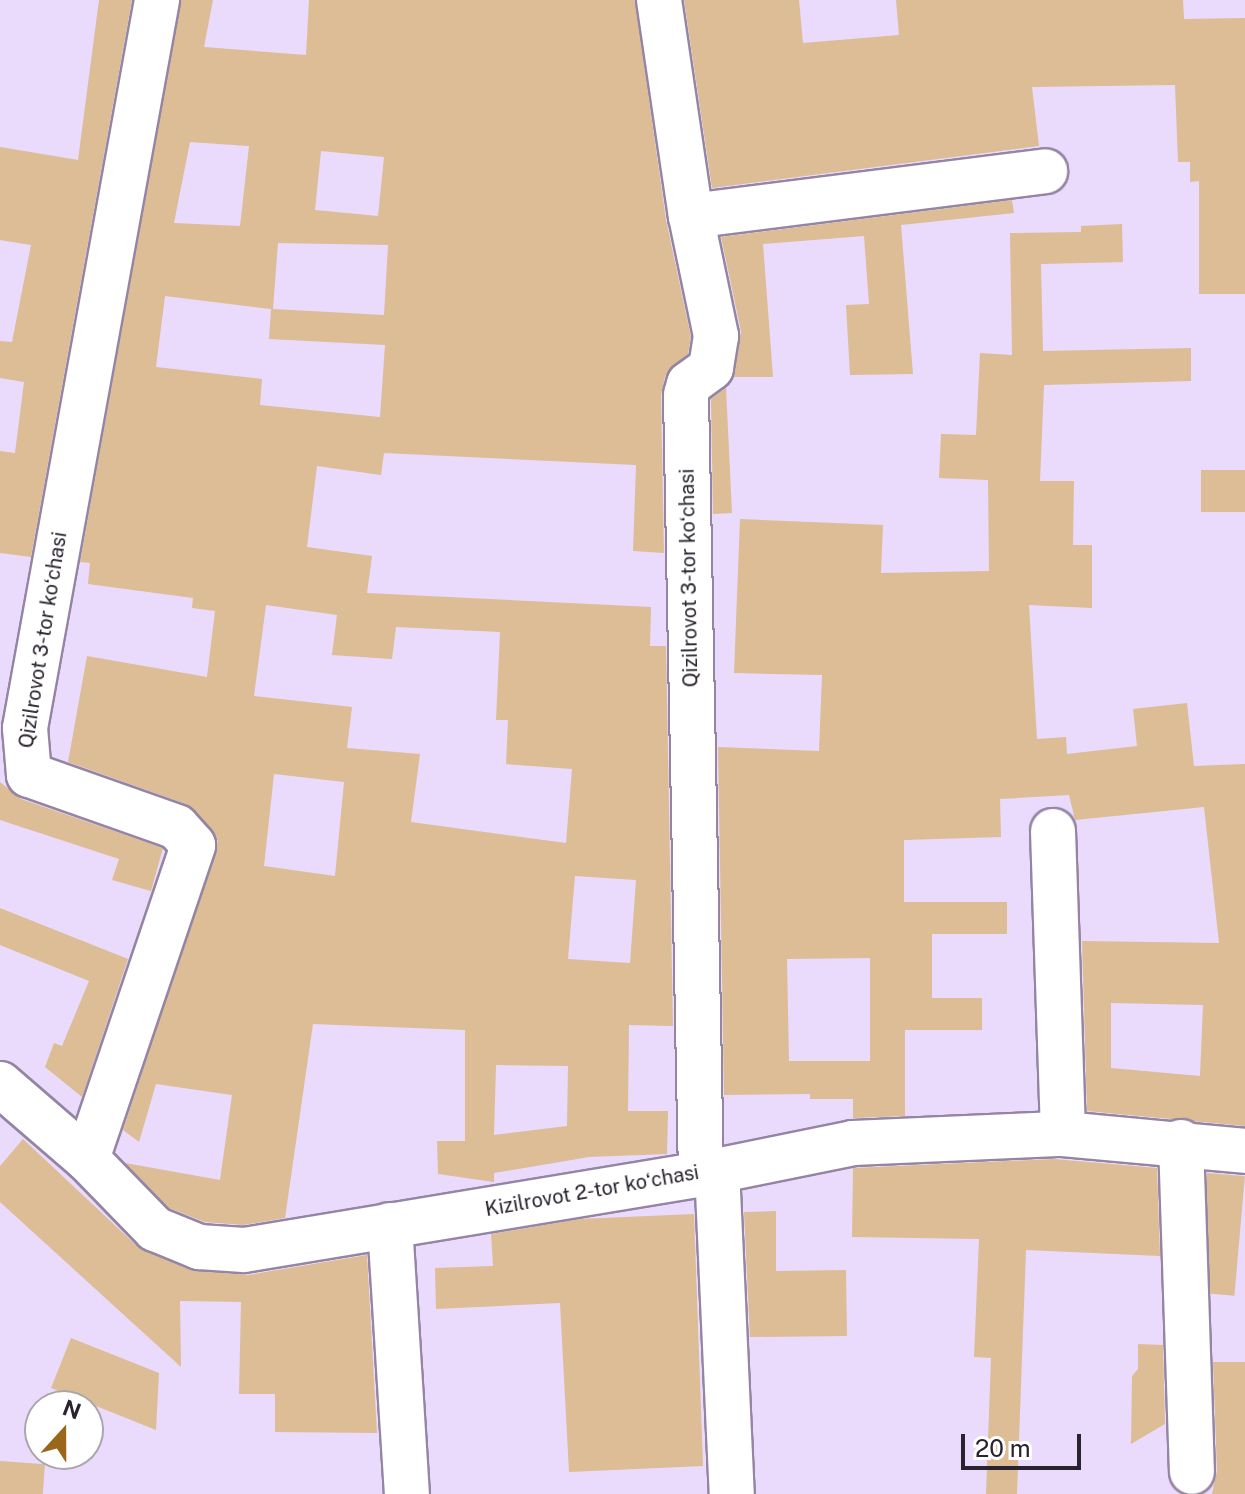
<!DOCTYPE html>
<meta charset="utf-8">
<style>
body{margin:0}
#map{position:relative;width:1245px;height:1494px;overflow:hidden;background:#eadafb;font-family:"Public Sans",sans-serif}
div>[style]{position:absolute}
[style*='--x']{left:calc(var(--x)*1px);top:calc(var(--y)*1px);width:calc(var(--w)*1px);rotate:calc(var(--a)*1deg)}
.building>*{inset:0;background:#dcbd95;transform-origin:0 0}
.roads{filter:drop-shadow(2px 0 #9585a4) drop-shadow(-2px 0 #9585a4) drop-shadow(0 2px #9585a4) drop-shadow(0 -2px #9585a4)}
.minor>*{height:44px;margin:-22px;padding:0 22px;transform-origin:22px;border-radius:22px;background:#fff}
span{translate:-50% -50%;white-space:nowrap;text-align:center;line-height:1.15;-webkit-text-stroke:6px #fff;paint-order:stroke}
.street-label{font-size:20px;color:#29222f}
.north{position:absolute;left:24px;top:1390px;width:80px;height:80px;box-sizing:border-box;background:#fff;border:2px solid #a9a7ac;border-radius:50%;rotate:21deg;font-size:22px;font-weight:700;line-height:32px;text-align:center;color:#29222f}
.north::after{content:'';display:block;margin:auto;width:28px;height:36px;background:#986719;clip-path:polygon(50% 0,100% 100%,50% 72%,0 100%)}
.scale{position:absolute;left:961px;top:1434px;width:120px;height:36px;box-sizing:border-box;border:4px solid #29222f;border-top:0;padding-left:10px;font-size:24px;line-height:28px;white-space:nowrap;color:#29222f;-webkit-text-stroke:6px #fff;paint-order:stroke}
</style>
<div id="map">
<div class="building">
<div style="clip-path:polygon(99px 0,132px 0,31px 557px,0 553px,0 451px,15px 453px,24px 382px,0 378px,0 341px,12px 342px,31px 245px,0 240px,0 147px,78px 160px)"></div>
<div style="clip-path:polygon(evenodd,181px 0,213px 0,204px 47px,306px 55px,309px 0,635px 0,666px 220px,691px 337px,688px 354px,665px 376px,661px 395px,664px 553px,633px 551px,636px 465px,384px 453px,381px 475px,317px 466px,307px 547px,372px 556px,367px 593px,651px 607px,650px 646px,666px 646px,673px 1026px,629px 1025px,628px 1111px,668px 1111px,667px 1154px,589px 1157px,494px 1173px,494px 1182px,438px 1174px,437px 1141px,465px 1141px,465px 1030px,313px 1024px,285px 1218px,243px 1225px,205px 1222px,169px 1208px,125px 1163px,220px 1180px,232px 1095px,156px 1084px,139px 1142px,123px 1130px,218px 841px,186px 804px,68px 762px,87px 656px,207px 677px,215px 611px,192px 608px,193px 598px,88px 584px,90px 563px,80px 562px,181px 0,190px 142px,249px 146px,240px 226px,174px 223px,190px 142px,181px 0,321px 151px,384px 157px,378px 216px,315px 210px,321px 151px,181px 0,278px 243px,388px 245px,384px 315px,273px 309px,278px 243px,181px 0,165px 296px,271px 309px,269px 339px,385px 345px,380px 417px,260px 405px,262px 379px,156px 367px,165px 296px,181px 0,266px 605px,337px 615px,332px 655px,392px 659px,396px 627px,500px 632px,496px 720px,508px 720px,506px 764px,572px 769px,566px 843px,411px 822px,420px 754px,347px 748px,352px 707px,254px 696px,266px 605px,181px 0,274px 774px,344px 782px,335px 876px,264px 866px,274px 774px,181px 0,575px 876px,636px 880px,630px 963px,568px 959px,575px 876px,181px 0,496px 1065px,568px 1066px,567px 1126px,494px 1135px,496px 1065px)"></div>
<div style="clip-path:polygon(684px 0,799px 0,803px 43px,899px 35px,896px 0,1183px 0,1184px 19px,1245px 18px,1245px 294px,1199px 294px,1199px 181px,1190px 182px,1190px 162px,1178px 162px,1175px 85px,1032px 87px,1039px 146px,712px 188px)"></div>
<div style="clip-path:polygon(1012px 200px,1014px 213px,901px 225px,913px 374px,850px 375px,846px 305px,869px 304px,864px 236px,763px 244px,773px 377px,734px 377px,741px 331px,721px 237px)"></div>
<div style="clip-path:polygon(evenodd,1122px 224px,1123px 262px,1041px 264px,1043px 351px,1191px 348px,1191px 381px,1044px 385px,1040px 481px,1074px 481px,1073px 545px,1092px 545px,1092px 608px,1029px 605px,1037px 739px,1066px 737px,1067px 754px,1137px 746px,1133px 709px,1187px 703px,1194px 766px,1245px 764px,1245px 1126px,1087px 1111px,1082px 941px,1219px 943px,1204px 807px,1075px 820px,1069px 795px,1000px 799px,1001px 837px,904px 840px,904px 902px,1007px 902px,1007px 934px,932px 934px,932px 998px,982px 998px,982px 1030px,905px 1030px,905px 1116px,853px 1118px,853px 1099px,810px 1099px,810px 1094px,724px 1095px,718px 747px,819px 751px,822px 675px,734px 673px,740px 519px,883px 525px,881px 573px,989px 571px,988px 480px,939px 478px,941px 434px,976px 435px,980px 353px,1012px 355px,1010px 233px,1081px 232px,1081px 226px,1122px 224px,870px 958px,870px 1061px,789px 1061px,787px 959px,870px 958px,1122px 224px,1111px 1003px,1203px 1005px,1200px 1076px,1111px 1068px,1111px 1003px)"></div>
<div style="clip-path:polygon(726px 388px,732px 513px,713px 514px,711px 399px)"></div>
<div style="left:1201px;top:470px;width:44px;height:42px"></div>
<div style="clip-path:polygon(0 782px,21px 799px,163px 848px,151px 891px,112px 880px,119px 859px,0 820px)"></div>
<div style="clip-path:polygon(0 908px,128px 959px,82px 1097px,45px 1067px,54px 1043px,62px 1046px,89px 981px,0 945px)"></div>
<div style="clip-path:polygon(23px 1139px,138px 1247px,190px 1270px,248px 1275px,367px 1255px,377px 1433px,275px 1432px,275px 1394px,239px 1394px,241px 1302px,180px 1301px,181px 1367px,0 1202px,0 1166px)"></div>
<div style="clip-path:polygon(1054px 1159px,1157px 1168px,1160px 1256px,1026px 1250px,1017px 1494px,986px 1494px,991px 1358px,974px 1357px,979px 1239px,852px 1237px,853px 1168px)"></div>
<div style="left:1207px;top:1173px;width:38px;height:120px;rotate:5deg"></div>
<div style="clip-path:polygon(776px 1211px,776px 1271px,846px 1270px,847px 1336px,750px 1337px,744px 1212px)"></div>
<div style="clip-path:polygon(694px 1214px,703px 1466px,569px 1472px,560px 1303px,436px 1309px,435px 1268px,493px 1266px,491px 1234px,580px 1219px)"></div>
<div style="clip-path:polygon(71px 1338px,159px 1373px,156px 1430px,51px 1388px)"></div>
<div style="clip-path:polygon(1138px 1344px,1163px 1345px,1165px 1424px,1131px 1444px,1132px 1376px,1138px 1369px)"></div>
<div style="clip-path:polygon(1213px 1362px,1245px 1362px,1245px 1494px,1212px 1494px,1217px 1471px)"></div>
<div style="left:0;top:1461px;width:45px;height:33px;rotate:4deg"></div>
</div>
<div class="roads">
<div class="minor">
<div style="--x:659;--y:0;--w:218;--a:81.6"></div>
<div style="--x:691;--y:216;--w:123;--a:78.2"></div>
<div style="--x:716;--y:336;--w:32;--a:99"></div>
<div style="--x:711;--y:368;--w:27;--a:144"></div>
<div style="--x:689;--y:384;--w:11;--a:105"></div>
<div style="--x:686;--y:395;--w:779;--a:88.9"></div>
<div style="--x:691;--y:216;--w:357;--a:-7.2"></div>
<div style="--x:1053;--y:831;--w:303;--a:88.1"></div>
<div style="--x:0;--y:1084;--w:115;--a:40.8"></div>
<div style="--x:87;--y:1159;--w:98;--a:45.8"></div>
<div style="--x:155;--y:1229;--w:48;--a:22.2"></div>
<div style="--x:199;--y:1247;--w:45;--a:3.8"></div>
<div style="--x:244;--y:1250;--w:463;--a:-9.4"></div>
<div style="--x:701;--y:1174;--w:155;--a:-11.5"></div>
<div style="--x:853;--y:1143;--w:210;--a:-2.5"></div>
<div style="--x:1063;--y:1134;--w:183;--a:5.3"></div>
<div style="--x:1181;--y:1142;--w:330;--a:88.1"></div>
<div style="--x:87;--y:1159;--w:331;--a:-71.3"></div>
<div style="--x:193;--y:845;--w:24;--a:-132"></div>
<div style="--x:177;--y:827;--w:157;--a:-160.6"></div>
<div style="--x:29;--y:775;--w:47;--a:-94.9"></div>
<div style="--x:25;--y:728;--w:740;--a:-79.72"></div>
<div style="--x:717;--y:1169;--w:325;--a:87.4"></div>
<div style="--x:390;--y:1225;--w:270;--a:86.4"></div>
</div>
</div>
<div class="street-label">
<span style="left:689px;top:578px;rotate:-91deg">Qizilrovot 3-tor koʻchasi</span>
<span style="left:43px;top:640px;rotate:-81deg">Qizilrovot 3-tor koʻchasi</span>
<span style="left:592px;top:1191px;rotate:-10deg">Kizilrovot 2-tor koʻchasi</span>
</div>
<div class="north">N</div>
<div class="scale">20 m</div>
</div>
